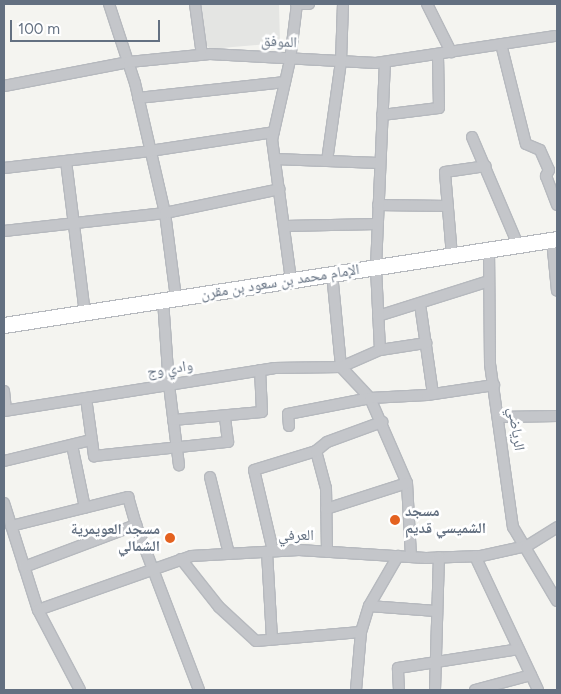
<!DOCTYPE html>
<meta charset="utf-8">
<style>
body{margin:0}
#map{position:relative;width:561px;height:694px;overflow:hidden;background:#f4f4f0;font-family:Figtree,"Noto Naskh Arabic",sans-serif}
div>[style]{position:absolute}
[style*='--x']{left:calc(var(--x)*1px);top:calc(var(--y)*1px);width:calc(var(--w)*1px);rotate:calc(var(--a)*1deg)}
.built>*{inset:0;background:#e4e5e3}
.roads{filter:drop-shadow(1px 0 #b6b9be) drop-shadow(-1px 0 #b6b9be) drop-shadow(0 1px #b6b9be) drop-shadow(0 -1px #b6b9be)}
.street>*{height:10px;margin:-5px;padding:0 5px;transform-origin:5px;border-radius:5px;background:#c4c6ca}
.secondary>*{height:15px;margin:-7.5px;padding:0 7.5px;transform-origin:7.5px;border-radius:7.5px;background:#fff}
.dots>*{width:14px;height:14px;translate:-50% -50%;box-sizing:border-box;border:2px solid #fff;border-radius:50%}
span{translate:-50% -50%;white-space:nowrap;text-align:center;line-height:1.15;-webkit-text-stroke:5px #fff;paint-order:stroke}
.street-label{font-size:15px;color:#637081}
.poi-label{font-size:15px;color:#637081;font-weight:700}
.left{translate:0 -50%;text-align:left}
.right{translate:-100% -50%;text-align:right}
.frame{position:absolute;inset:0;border:5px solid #637081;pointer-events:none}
.scale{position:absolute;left:10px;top:20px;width:150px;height:22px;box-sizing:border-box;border:2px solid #637081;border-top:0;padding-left:6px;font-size:15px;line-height:18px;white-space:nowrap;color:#637081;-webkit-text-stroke:4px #fff;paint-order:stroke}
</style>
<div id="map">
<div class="built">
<div style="clip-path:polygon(198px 4px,279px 4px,280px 43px,210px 49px,202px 41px)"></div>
</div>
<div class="roads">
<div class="street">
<div style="--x:109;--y:4;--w:83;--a:71.8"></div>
<div style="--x:135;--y:83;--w:133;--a:77"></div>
<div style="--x:165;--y:213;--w:86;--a:82.6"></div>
<div style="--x:195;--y:4;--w:51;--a:82.2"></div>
<div style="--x:296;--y:4;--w:13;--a:0"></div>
<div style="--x:427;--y:4;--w:54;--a:63.4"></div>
<div style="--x:501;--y:44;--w:103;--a:76"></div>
<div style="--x:526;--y:144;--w:15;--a:23"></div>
<div style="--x:540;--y:150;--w:22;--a:66"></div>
<div style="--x:549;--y:170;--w:7;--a:117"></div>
<div style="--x:546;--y:176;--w:31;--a:69"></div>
<div style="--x:4;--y:86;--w:127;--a:-10.9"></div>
<div style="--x:129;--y:62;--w:81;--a:-5.6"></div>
<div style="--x:210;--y:54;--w:166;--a:3.1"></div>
<div style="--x:376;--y:63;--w:180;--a:-8.6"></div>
<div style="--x:138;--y:98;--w:148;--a:-6.2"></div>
<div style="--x:382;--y:115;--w:57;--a:-7"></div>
<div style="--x:439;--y:108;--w:54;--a:-91.1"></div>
<div style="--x:472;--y:137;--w:117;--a:66.9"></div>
<div style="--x:275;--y:159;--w:104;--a:2.2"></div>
<div style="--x:66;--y:161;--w:153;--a:82.9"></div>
<div style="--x:327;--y:161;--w:101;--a:-82"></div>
<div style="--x:341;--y:61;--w:57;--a:-88"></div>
<div style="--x:4;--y:168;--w:147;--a:-6.6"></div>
<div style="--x:150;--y:151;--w:125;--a:-8.7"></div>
<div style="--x:378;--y:205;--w:70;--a:0.8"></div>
<div style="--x:285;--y:226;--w:92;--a:-1.2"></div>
<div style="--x:4;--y:231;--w:162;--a:-6.4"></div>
<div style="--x:165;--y:213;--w:117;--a:-11.8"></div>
<div style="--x:552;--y:240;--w:51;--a:84.4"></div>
<div style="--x:489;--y:249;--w:115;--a:89.5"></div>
<div style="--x:490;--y:364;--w:165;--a:82"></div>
<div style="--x:513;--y:527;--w:86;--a:59.3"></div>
<div style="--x:452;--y:256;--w:84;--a:-94.8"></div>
<div style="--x:445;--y:172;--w:41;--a:-8.3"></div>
<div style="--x:332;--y:273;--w:94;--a:84.5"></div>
<div style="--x:341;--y:367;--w:42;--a:46.9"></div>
<div style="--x:370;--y:398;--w:93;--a:66.5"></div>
<div style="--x:407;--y:483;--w:74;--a:86.9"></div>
<div style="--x:291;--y:280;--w:141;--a:-97.7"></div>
<div style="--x:272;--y:140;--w:82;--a:-77.3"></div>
<div style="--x:290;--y:60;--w:56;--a:-82.9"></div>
<div style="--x:163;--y:300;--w:85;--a:86"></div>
<div style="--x:169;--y:385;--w:81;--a:82.9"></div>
<div style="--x:420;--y:304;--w:91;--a:81.8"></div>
<div style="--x:378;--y:316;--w:116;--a:-17.5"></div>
<div style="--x:380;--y:350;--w:47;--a:-8.7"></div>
<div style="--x:4;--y:391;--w:19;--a:84"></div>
<div style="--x:86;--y:398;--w:59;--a:82.1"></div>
<div style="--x:94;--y:456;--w:135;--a:-6"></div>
<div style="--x:228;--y:442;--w:26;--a:-97"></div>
<div style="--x:4;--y:411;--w:273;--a:-9"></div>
<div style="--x:274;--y:368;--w:67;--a:-0.9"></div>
<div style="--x:341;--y:367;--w:43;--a:-23.6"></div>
<div style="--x:380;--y:350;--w:83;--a:-92.8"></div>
<div style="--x:376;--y:267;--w:205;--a:-87.5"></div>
<div style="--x:499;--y:417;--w:58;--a:-1"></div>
<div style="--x:173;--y:420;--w:89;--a:-5.1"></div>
<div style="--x:262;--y:412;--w:42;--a:-92.7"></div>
<div style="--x:289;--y:426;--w:12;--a:-95"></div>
<div style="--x:288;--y:414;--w:84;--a:-11"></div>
<div style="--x:370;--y:398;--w:57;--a:-3"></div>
<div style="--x:427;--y:395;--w:68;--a:-8.5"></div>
<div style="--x:72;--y:445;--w:64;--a:78.3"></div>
<div style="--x:316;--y:451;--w:38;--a:75"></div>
<div style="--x:326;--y:488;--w:64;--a:89.1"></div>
<div style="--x:4;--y:461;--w:89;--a:-13.6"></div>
<div style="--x:210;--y:477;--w:79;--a:76.1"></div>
<div style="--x:4;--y:503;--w:112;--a:72.4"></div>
<div style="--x:38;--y:610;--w:90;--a:62.3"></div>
<div style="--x:326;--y:509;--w:85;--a:-17.8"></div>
<div style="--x:11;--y:526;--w:121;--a:-13.9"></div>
<div style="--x:128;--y:497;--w:29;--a:74"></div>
<div style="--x:273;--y:551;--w:83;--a:-103.2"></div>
<div style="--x:254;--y:470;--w:65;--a:-17"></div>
<div style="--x:316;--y:451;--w:14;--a:-39"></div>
<div style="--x:327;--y:442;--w:59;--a:-20"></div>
<div style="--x:267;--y:552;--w:87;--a:86.7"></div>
<div style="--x:475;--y:556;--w:148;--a:64.8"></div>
<div style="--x:181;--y:559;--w:61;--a:51.6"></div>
<div style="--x:219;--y:607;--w:50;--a:42.6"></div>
<div style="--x:256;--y:641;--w:105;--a:-4.9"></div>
<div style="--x:24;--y:567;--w:120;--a:-20.6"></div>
<div style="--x:136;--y:525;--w:177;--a:69.1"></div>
<div style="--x:369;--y:606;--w:67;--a:4.3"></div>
<div style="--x:38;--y:610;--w:162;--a:-19.4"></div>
<div style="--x:191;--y:556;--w:108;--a:-3.2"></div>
<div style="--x:299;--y:550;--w:127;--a:3.6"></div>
<div style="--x:426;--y:558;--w:55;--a:-2.1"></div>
<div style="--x:481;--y:556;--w:47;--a:-12.3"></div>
<div style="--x:527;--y:546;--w:36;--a:-32"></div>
<div style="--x:356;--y:690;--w:58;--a:-85.1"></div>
<div style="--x:361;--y:632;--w:27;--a:-73"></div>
<div style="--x:369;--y:606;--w:58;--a:-59.9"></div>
<div style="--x:399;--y:690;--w:22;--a:-93"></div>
<div style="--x:398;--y:668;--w:122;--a:-8.9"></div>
<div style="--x:435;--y:690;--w:133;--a:-88.3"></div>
<div style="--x:475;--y:690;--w:58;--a:-15"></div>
</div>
<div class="secondary">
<div style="--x:4;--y:325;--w:560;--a:-8.84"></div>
</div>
</div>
<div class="dots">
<div style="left:395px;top:520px;background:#e46220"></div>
<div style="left:170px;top:538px;background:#e46220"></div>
</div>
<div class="street-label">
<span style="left:279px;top:42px;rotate:3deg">الموفق</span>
<span style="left:280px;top:282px;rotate:-9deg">الإمام محمد بن سعود بن مقرن</span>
<span style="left:170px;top:369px;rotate:-9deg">وادي وج</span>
<span style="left:516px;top:429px;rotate:81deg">الرياضي</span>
<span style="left:296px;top:536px">العرفي</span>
</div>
<div class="poi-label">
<span class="left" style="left:405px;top:520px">مسجد<br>الشميسي قديم</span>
<span class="right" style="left:160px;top:538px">مسجد العويمرية<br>الشمالي</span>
</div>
<div class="frame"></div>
<div class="scale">100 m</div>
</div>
